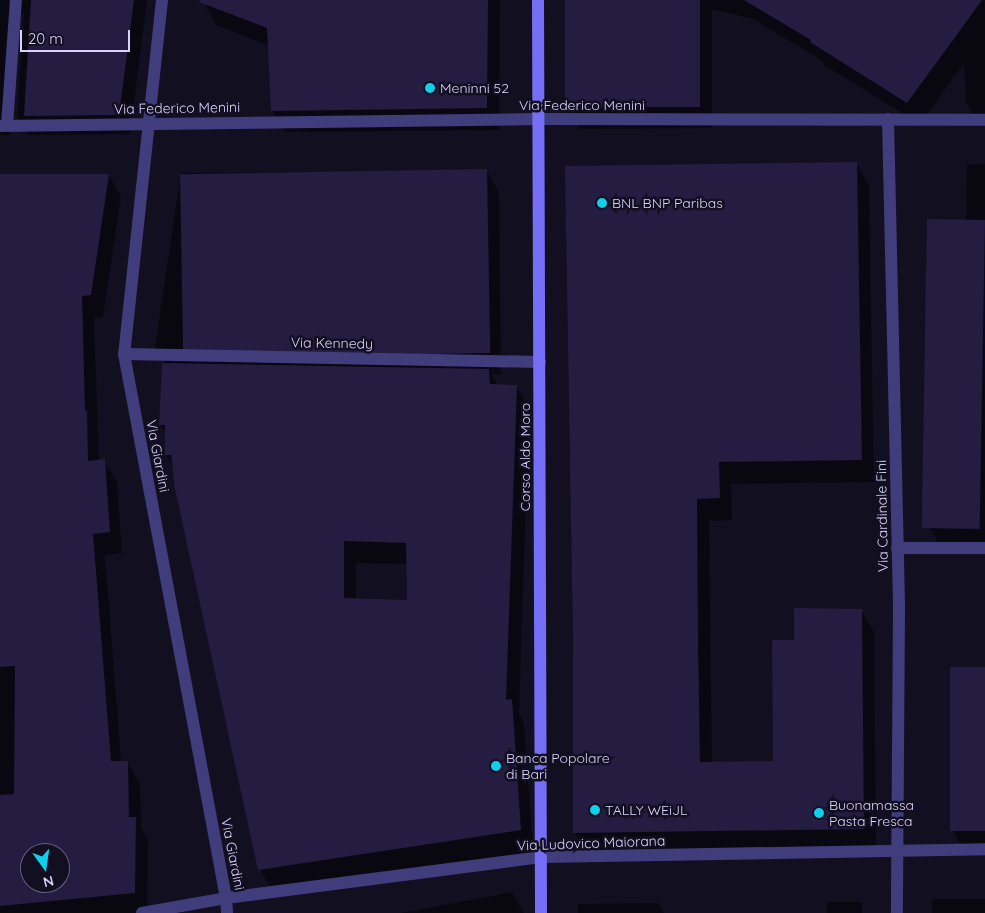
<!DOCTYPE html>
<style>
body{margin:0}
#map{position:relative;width:985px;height:913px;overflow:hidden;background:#120f21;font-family:Quicksand,sans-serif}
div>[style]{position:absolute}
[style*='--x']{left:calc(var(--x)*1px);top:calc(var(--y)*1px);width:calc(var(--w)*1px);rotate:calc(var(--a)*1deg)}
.shadow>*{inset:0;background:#0007;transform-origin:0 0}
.building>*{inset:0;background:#241c41;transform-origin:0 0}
.street>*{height:12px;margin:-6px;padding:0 6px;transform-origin:6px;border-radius:6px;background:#413d7d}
.secondary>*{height:12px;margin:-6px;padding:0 6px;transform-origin:6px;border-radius:6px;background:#766ef6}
.dots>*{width:14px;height:14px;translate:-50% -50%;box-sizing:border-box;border:2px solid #120f21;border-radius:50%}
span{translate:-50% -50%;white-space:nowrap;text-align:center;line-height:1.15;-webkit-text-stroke:5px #120f21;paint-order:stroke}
.poi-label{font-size:14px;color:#d8d2fc}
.left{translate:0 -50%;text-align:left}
.street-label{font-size:14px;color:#d8d2fc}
.north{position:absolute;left:20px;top:843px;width:50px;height:50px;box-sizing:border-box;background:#120f21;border:1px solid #615d79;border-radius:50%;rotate:166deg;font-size:14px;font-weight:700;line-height:20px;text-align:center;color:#d8d2fc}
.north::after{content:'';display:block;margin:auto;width:18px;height:22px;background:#0ecfec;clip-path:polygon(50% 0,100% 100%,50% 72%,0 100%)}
.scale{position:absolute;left:20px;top:30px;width:110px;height:22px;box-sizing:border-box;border:2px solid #d8d2fc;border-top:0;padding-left:6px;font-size:15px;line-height:18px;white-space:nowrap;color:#d8d2fc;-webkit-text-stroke:4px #120f21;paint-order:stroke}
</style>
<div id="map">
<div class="shadow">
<div style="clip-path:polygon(0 0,147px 0,130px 134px,28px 135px,17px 115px,24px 13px,20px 15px,18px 20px,10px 135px,0 135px)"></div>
<div style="clip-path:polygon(204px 0,500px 0,499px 130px,285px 132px,272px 110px,269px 46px,216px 25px,204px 3px)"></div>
<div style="clip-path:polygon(566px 0,985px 0,985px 125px,979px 125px,966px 103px,964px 63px,920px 124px,824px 65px,821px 60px,753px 19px,712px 9px,712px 128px,580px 129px,567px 107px)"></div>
<div style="clip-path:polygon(857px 164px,869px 186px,874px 482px,731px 484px,732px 520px,709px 521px,712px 763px,774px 762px,795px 642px,861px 610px,874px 632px,876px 851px,587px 855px,575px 833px,567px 168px)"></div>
<div style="clip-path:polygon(985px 164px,985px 549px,942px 550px,930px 528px,966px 221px,967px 165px)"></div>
<div style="clip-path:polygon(evenodd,487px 171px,499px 193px,501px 375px,491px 374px,498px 386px,516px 386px,529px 408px,519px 714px,524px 723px,533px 852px,272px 891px,260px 869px,174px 469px,166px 454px,166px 434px,160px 424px,165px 364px,155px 346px,181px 173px,487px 171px,356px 563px,407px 564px,408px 601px,356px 599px,356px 563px)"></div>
<div style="clip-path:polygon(evenodd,0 175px,109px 175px,121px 197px,103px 317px,94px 318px,99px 461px,104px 460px,117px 482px,122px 553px,105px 555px,121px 762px,127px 762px,140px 784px,141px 827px,148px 840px,147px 913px,0 913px,0 175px,30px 853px,60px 853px,60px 883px,30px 883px,30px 853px)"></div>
<div style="clip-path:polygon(985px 669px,985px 853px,965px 853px,953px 831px)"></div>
<div style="clip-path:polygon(512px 892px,524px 913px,401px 913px)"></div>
<div style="left:985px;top:899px;width:14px;height:53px;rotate:90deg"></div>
<div style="left:827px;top:902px;width:35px;height:11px"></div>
<div style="clip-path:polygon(658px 903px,664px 913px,578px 913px,578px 904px)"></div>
</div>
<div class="building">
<div style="clip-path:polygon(31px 0,134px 0,119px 115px,24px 116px)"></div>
<div style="clip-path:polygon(200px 0,488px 0,487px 108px,271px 111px,267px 28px,199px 2px)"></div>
<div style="left:565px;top:0;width:135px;height:107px"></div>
<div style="clip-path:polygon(744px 0,982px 0,907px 103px,810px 42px,811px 40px)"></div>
<div style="clip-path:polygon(857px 162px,862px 460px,719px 462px,720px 498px,697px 499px,698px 641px,700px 762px,773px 761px,772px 640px,794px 640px,794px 608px,862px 609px,864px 829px,573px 833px,573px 644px,565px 166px)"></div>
<div style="left:487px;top:169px;width:184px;height:307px;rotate:89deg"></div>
<div style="clip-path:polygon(evenodd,0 174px,109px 174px,91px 295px,82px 296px,85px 411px,87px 410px,88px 461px,105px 459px,110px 532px,93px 534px,111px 761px,128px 761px,129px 817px,136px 817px,135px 893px,0 906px,0 795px,14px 794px,15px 666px,0 667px,0 174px,30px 853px,60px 853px,60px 883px,30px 883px,30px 853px)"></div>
<div style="left:927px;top:219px;width:58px;height:309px;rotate:1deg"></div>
<div style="clip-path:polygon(evenodd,162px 363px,489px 369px,490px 384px,517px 385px,506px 700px,512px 699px,521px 830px,258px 870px,175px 489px,171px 455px,165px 455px,165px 425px,159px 425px,162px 363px,344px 541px,406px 543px,407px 600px,344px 598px,344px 541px)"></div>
<div style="left:985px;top:667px;width:164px;height:35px;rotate:90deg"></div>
</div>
<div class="street">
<div style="--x:162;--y:0;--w:356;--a:96.1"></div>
<div style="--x:124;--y:354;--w:553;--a:79.38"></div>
<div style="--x:226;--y:898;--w:15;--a:86"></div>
<div style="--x:888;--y:119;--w:491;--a:88.7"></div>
<div style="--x:899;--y:610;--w:303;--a:90.4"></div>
<div style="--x:7;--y:125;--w:125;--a:-85.9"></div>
<div style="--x:0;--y:126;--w:539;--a:-0.74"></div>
<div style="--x:539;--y:119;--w:446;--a:0.1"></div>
<div style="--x:124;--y:354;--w:416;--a:1.1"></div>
<div style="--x:897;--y:548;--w:88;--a:0"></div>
<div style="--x:142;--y:913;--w:85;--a:-10.1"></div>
<div style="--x:226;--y:898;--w:319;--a:-7.4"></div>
<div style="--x:542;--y:857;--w:443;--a:-1"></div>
</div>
<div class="secondary">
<div style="--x:538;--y:0;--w:913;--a:89.81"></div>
</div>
<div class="dots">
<div style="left:430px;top:88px;background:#0ecfec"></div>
<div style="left:602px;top:203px;background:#0ecfec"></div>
<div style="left:496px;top:766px;background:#0ecfec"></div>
<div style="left:595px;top:810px;background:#0ecfec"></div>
<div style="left:819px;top:813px;background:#0ecfec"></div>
</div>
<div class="poi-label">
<span class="left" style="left:440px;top:88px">Meninni 52</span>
<span class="left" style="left:612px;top:203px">BNL BNP Paribas</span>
<span class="left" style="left:506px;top:766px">Banca Popolare<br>di Bari</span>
<span class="left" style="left:829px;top:813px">Buonamassa<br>Pasta Fresca</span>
<span class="left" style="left:605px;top:810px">TALLY WEiJL</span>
</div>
<div class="street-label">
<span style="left:582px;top:105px">Via Federico Menini</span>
<span style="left:177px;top:108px;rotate:-1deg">Via Federico Menini</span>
<span style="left:332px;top:343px;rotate:1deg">Via Kennedy</span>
<span style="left:158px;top:456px;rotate:79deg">Via Giardini</span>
<span style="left:525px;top:457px;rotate:-90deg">Corso Aldo Moro</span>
<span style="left:882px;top:516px;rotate:-91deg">Via Cardinale Fini</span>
<span style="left:591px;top:843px;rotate:-2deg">Via Ludovico Maiorana</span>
<span style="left:233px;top:854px;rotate:79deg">Via Giardini</span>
</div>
<div class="north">N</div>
<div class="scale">20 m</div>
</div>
